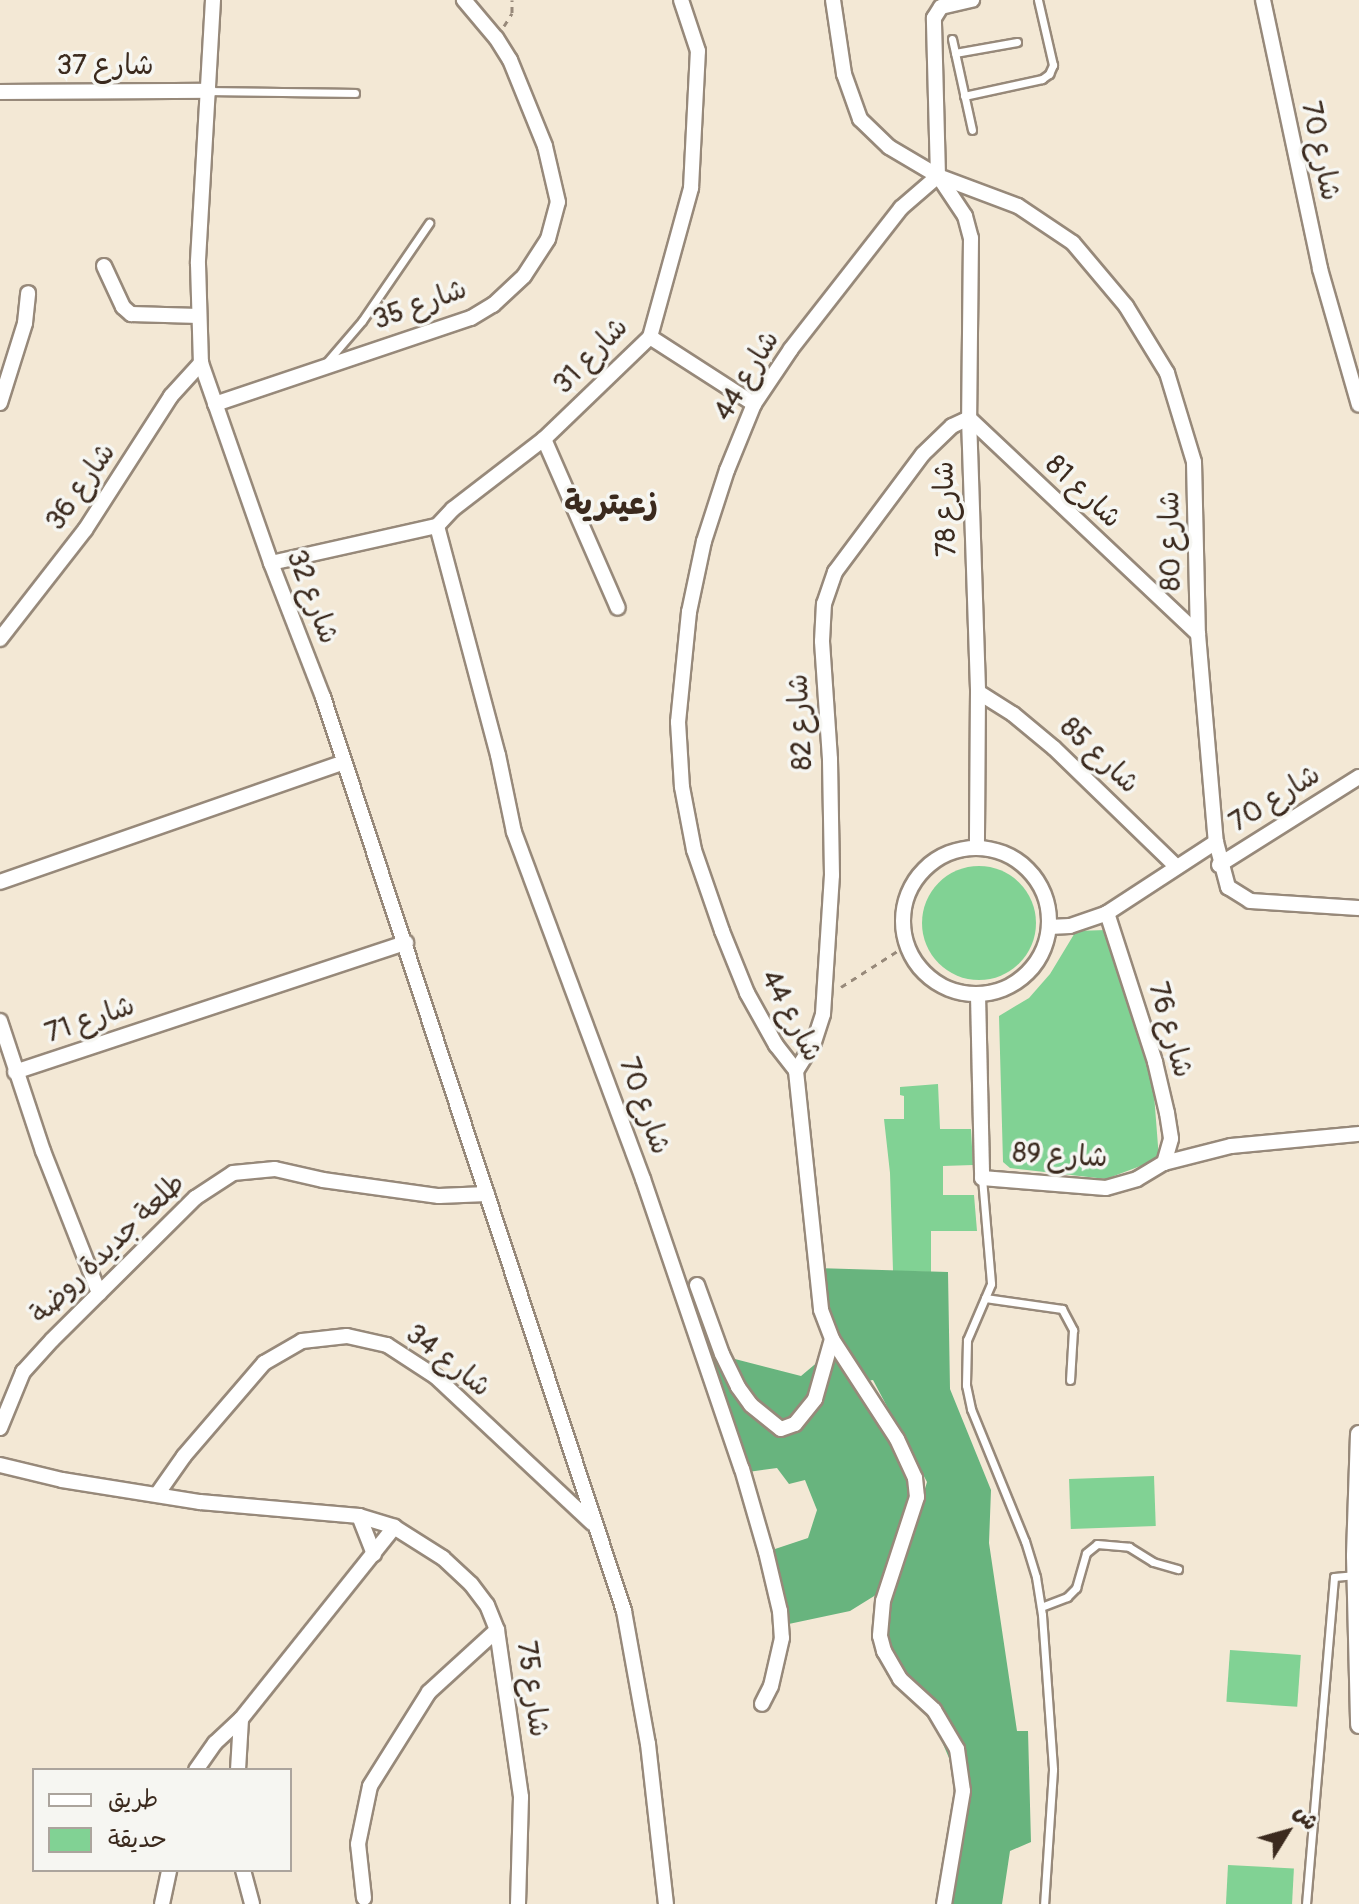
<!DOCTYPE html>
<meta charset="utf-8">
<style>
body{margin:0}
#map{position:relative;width:1359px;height:1904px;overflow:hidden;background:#f3e8d5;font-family:Pangolin,"Playpen Sans Arabic",sans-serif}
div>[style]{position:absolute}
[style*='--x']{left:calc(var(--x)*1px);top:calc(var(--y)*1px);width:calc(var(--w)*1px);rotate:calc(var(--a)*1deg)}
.green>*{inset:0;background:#81d294;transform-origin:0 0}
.round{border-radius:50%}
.forest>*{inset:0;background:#68b47e}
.path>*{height:3px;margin-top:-1.5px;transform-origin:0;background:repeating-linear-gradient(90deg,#97897a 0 6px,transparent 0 12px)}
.roads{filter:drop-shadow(2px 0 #97897a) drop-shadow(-2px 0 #97897a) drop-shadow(0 2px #97897a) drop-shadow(0 -2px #97897a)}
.service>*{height:7px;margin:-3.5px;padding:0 3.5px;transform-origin:3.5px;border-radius:3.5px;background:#fff}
.minor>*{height:14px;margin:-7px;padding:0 7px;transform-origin:7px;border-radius:7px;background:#fff}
.minor>.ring{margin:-7px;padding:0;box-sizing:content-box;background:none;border:14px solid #fff;border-radius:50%}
.tertiary>*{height:16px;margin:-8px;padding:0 8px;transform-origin:8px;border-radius:8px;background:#fff}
span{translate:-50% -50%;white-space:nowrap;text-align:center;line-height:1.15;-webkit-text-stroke:7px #f6f6f2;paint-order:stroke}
.street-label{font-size:28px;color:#3b2a1e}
.quarter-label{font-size:32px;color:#3b2a1e;font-weight:700}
.legend{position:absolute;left:32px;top:1768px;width:260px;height:104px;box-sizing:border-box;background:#f6f6f2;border:2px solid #aba49d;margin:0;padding:10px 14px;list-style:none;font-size:24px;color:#3b2a1e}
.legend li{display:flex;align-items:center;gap:16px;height:40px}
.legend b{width:40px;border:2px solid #aba49d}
.north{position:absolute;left:1247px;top:1792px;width:80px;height:80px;-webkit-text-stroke:6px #f6f6f2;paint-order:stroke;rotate:53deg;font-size:22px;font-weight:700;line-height:32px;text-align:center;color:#3b2a1e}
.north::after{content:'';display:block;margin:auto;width:28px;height:36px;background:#3b2a1e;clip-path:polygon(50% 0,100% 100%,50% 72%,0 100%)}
</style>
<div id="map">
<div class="green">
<div class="round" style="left:922px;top:866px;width:114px;height:114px"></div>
<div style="clip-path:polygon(1106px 930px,1141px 1032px,1154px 1094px,1159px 1159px,1106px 1179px,1010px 1168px,1003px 1162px,999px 1016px,1029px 998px,1050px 974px,1076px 931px)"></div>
<div style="clip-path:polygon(938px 1084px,940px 1129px,971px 1129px,973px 1165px,943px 1166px,943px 1195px,974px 1195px,977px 1231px,931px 1231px,931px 1272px,893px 1271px,890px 1173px,884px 1119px,904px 1119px,904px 1096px,900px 1095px,900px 1087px)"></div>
<div style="left:1154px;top:1476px;width:50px;height:85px;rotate:88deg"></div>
<div style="left:1230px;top:1650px;width:71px;height:52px;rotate:4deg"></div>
<div style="left:1228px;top:1865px;width:66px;height:39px;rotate:3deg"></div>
</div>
<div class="forest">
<div style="clip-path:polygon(816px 1268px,948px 1272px,950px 1389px,991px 1490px,989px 1543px,1017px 1731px,1028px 1731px,1031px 1842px,1010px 1851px,1002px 1904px,946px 1904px,963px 1791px,932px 1718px,886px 1674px,885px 1622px,927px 1482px,873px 1380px,859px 1382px,913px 1485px,879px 1593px,850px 1611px,784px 1625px,766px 1552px,808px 1538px,817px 1510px,805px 1480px,789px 1484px,777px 1468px,748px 1472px,700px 1350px,801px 1376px,832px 1350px)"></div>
</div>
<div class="path">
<div style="--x:504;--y:26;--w:15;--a:-58"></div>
<div style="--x:512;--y:13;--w:13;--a:-90"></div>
<div style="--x:841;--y:987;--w:78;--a:-32.5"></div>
</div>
<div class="roads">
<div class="service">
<div style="--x:952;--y:39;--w:93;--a:77.6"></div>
<div style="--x:955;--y:53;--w:63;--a:-10.1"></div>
<div style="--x:209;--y:91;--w:146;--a:0.8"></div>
<div style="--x:964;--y:96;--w:80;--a:-12.3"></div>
<div style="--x:1042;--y:79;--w:9;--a:-36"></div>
<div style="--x:1049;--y:74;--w:10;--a:-66"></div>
<div style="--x:1053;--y:65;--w:67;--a:-103"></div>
<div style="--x:326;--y:363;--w:55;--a:-49.4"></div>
<div style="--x:362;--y:321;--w:119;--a:-55.6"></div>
<div style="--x:982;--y:1178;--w:106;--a:85.1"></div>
<div style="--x:991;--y:1284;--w:61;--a:113.2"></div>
<div style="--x:967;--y:1340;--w:45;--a:91.3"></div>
<div style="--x:966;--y:1385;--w:25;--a:78"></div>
<div style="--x:971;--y:1409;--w:143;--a:67.8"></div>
<div style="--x:1025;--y:1541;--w:38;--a:73"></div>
<div style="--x:1036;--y:1577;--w:38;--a:81"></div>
<div style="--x:1042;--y:1615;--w:155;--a:85.9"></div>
<div style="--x:1053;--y:1770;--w:134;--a:93.8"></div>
<div style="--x:985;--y:1298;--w:78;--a:8.1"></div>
<div style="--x:1062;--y:1309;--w:24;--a:62"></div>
<div style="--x:1073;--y:1330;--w:50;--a:93.4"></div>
<div style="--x:1041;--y:1607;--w:28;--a:-21"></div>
<div style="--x:1067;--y:1597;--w:13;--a:-45"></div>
<div style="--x:1076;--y:1588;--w:36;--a:-74"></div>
<div style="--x:1086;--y:1553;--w:14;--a:-39"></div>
<div style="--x:1097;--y:1544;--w:32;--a:5"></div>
<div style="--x:1129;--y:1547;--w:28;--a:32"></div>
<div style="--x:1153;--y:1562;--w:26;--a:16"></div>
<div style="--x:1306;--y:1904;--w:328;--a:-85.1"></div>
<div style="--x:1334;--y:1577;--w:22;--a:-5"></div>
</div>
<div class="minor">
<div style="--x:213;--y:0;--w:264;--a:93.3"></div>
<div style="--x:198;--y:264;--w:99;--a:88.3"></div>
<div style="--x:201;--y:363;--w:212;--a:70.7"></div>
<div style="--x:271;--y:563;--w:144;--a:68.8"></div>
<div style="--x:323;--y:697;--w:962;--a:71.77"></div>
<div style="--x:624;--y:1611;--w:135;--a:79.8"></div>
<div style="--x:648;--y:1744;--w:161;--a:83.6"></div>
<div style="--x:833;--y:0;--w:75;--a:81.5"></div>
<div style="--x:844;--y:74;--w:48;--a:70.4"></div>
<div style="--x:860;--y:119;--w:40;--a:44"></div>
<div style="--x:889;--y:147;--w:57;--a:30.6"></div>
<div style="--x:938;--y:176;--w:85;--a:20.6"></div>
<div style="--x:1018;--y:206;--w:66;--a:33.9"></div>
<div style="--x:1073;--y:243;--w:82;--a:49.9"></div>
<div style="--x:1126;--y:306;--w:79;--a:58.5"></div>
<div style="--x:1167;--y:373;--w:93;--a:73.1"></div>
<div style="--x:1194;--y:462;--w:172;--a:88.7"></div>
<div style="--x:1198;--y:634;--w:209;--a:85.1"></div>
<div style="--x:1216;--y:842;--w:47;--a:75.1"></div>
<div style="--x:1228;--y:887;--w:26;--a:32"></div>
<div style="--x:1250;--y:901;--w:109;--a:3.7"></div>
<div style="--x:1263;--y:0;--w:275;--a:78"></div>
<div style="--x:1320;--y:269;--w:141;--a:74"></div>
<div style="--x:0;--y:92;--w:209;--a:-0.3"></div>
<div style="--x:938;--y:176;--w:49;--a:139.1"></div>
<div style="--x:901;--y:208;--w:179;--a:128"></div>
<div style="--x:791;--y:349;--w:66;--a:123.9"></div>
<div style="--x:754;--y:404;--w:71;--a:112.2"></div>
<div style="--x:727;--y:470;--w:75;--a:107.9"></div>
<div style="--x:704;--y:541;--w:73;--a:101.9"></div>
<div style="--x:689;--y:612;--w:111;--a:95.7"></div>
<div style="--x:678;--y:722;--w:65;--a:86.5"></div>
<div style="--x:682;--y:787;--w:64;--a:79.2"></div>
<div style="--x:694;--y:850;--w:86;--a:70.9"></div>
<div style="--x:722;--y:931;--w:67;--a:68"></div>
<div style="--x:747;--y:993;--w:60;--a:60.9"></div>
<div style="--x:776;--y:1045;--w:33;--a:52"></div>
<div style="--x:796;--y:1071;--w:240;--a:84"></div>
<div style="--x:821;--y:1310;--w:31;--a:69"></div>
<div style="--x:832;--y:1339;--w:119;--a:57"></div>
<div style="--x:897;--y:1439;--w:43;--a:65.2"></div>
<div style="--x:915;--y:1478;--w:19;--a:84"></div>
<div style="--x:917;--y:1497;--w:109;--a:108.1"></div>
<div style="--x:883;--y:1601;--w:35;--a:95"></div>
<div style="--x:880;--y:1636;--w:16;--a:75"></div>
<div style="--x:884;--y:1651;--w:32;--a:60"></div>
<div style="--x:900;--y:1679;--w:46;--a:42.4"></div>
<div style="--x:934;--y:1710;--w:45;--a:59.5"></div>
<div style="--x:957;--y:1749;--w:42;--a:81.9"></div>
<div style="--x:963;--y:1791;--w:115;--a:99.5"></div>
<div style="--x:938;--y:176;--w:158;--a:-91.5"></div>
<div style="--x:934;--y:18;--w:13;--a:-58"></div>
<div style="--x:941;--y:7;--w:32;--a:-13"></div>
<div style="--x:939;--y:177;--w:47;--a:56.3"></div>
<div style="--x:965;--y:216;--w:23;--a:75"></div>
<div style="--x:971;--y:238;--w:180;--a:90.6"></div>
<div style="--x:969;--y:418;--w:274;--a:88.1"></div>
<div style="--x:978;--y:692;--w:156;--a:90.4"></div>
<div style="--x:104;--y:266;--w:45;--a:65.1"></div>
<div style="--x:123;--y:307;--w:11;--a:41"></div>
<div style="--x:131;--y:314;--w:68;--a:1.7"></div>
<div style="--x:650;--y:337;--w:124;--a:32.8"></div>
<div style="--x:0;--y:403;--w:84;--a:-72.6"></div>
<div style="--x:25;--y:323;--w:30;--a:-84"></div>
<div style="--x:215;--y:404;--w:270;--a:-18.6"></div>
<div style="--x:471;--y:318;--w:26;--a:-31"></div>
<div style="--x:493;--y:305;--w:42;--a:-43.1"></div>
<div style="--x:524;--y:276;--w:44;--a:-57"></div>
<div style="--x:548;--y:239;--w:38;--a:-75"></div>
<div style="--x:558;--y:202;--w:57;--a:-103.1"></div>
<div style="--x:545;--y:146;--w:93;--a:-112.1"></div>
<div style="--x:510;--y:60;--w:26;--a:-122"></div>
<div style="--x:496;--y:38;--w:50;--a:-130.1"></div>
<div style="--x:544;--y:439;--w:184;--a:66.4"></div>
<div style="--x:437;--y:526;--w:237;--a:75.1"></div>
<div style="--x:498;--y:755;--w:79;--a:78.3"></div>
<div style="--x:514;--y:832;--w:370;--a:69.6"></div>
<div style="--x:643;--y:1179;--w:306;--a:71.2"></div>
<div style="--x:742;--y:1469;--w:86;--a:73.9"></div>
<div style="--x:766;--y:1552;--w:61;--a:76.7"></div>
<div style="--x:780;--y:1611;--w:27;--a:86"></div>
<div style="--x:782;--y:1638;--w:49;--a:102.9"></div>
<div style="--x:771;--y:1686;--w:20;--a:117"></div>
<div style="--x:271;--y:563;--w:170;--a:-12.6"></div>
<div style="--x:437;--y:526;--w:23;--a:-47"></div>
<div style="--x:453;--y:509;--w:115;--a:-37.6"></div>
<div style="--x:544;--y:439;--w:147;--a:-43.9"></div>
<div style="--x:650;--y:337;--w:155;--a:-74.6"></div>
<div style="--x:691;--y:188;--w:137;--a:-87.1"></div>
<div style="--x:698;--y:51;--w:54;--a:-108.4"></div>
<div style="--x:0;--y:639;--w:138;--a:-52.1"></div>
<div style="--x:85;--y:530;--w:159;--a:-57.3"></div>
<div style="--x:171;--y:396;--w:45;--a:-47.7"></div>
<div style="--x:978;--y:692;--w:41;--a:32.2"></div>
<div style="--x:1013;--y:714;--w:53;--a:39.7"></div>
<div style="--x:1054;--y:748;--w:171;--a:44.1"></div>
<div class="ring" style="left:903px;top:848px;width:132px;height:132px"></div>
<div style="--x:1219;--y:865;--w:165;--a:-32.2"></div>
<div style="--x:0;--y:882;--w:362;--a:-19.2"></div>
<div style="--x:1107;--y:913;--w:157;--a:72.1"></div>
<div style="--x:1155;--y:1062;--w:52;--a:76.8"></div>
<div style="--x:1167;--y:1113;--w:26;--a:81"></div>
<div style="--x:1171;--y:1139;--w:25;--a:106"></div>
<div style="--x:1049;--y:927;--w:21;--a:-3"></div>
<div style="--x:1070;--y:926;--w:39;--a:-19"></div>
<div style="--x:1107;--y:913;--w:130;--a:-33.1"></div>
<div style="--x:978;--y:995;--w:183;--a:88.7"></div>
<div style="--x:982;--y:1178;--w:124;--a:4.6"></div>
<div style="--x:1106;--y:1188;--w:32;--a:-16"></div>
<div style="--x:1137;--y:1179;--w:31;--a:-31"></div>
<div style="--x:1164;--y:1163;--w:69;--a:-14.2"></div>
<div style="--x:1231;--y:1146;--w:129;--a:-5.4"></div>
<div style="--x:0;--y:1021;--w:137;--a:71.7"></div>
<div style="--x:43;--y:1151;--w:153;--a:68.5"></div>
<div style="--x:796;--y:1071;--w:34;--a:-58"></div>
<div style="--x:814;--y:1042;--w:29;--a:-72"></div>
<div style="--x:823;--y:1014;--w:139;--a:-86.3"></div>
<div style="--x:832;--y:875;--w:116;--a:-91"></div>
<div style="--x:830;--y:759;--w:118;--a:-93.9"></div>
<div style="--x:822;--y:641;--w:37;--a:-87"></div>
<div style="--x:824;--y:604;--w:34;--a:-71"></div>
<div style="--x:835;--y:572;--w:147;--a:-53.3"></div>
<div style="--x:923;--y:454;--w:40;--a:-44"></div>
<div style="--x:952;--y:426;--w:19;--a:-25"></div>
<div style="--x:969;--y:418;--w:315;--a:43.3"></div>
<div style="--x:15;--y:1072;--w:412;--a:-18.3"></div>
<div style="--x:697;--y:1285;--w:73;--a:70.1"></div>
<div style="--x:722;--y:1354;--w:37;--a:64"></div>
<div style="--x:738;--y:1387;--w:22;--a:54"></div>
<div style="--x:751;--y:1405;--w:38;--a:39"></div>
<div style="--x:781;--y:1429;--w:15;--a:-20"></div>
<div style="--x:795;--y:1424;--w:32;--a:-51"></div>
<div style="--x:815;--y:1399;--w:62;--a:-74.2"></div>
<div style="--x:0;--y:1428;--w:61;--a:-67.7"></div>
<div style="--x:23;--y:1372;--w:43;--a:-47.8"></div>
<div style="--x:52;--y:1340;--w:202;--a:-44.8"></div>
<div style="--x:195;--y:1198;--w:45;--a:-33.3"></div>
<div style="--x:233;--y:1173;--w:42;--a:-5.4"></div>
<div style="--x:275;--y:1169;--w:49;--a:12.9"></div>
<div style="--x:323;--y:1180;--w:117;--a:7.9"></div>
<div style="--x:439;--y:1196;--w:48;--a:-2.4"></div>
<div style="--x:0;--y:1465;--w:64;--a:13.6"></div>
<div style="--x:62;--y:1480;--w:140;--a:9.1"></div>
<div style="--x:200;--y:1502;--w:160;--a:5"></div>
<div style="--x:359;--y:1516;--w:37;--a:17"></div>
<div style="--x:394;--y:1527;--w:58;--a:32.3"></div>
<div style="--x:443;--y:1558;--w:38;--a:43"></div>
<div style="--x:471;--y:1584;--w:26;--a:53"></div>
<div style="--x:487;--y:1605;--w:27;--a:68"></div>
<div style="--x:497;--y:1630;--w:169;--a:81.8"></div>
<div style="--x:521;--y:1797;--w:107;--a:91.6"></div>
<div style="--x:158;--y:1493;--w:45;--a:-54.9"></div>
<div style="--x:184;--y:1456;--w:123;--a:-49.3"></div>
<div style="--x:264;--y:1363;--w:44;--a:-30.1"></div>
<div style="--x:302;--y:1341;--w:45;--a:-6.3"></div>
<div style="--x:347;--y:1336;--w:41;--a:12.7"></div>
<div style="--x:387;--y:1345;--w:59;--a:33.1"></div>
<div style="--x:436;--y:1377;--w:214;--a:43.1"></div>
<div style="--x:359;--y:1516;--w:41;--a:68.5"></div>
<div style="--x:196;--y:1770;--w:33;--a:-55"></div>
<div style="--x:215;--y:1743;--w:35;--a:-43"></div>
<div style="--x:238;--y:1770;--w:51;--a:-86.6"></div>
<div style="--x:241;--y:1719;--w:246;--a:-51.4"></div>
<div style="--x:243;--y:1870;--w:35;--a:75"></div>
<div style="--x:364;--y:1898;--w:54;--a:-96.3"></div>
<div style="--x:358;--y:1844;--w:59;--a:-78.3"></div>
<div style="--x:370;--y:1786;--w:111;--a:-57.9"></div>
<div style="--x:429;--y:1692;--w:92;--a:-42.4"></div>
<div style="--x:162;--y:1904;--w:35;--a:-78"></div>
</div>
<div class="tertiary">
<div style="--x:1359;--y:1434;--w:122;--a:91.9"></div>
<div style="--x:1355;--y:1556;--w:169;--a:88.6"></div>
</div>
</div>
<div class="street-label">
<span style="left:105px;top:66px">شارع 37</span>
<span style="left:1320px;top:151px;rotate:78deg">شارع 70</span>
<span style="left:420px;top:305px;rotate:-20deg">شارع 35</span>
<span style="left:591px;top:356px;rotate:-46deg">شارع 31</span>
<span style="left:747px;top:376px;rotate:-59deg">شارع 44</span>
<span style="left:81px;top:487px;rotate:-55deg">شارع 36</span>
<span style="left:1083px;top:492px;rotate:43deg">شارع 81</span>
<span style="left:946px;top:509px;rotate:-92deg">شارع 78</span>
<span style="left:1171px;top:541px;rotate:-91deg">شارع 80</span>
<span style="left:312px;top:597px;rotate:69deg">شارع 32</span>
<span style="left:801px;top:722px;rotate:-93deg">شارع 82</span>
<span style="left:1099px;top:756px;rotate:43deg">شارع 85</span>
<span style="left:1275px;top:799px;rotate:-32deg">شارع 70</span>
<span style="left:791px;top:1016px;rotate:62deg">شارع 44</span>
<span style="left:90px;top:1020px;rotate:-19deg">شارع 71</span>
<span style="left:1170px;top:1030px;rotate:74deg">شارع 76</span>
<span style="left:644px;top:1106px;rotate:70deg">شارع 70</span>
<span style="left:1060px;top:1156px;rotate:3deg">شارع 89</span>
<span style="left:108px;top:1249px;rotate:-44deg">طلعة جديدة روضة</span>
<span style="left:448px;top:1361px;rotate:38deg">شارع 34</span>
<span style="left:532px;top:1689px;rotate:82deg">شارع 75</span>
</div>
<div class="quarter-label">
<span style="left:611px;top:504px">زعيترية</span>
</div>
<ul class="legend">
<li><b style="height:10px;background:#fff"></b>طريق</li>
<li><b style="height:22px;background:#81d294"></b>حديقة</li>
</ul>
<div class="north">ش</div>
</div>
